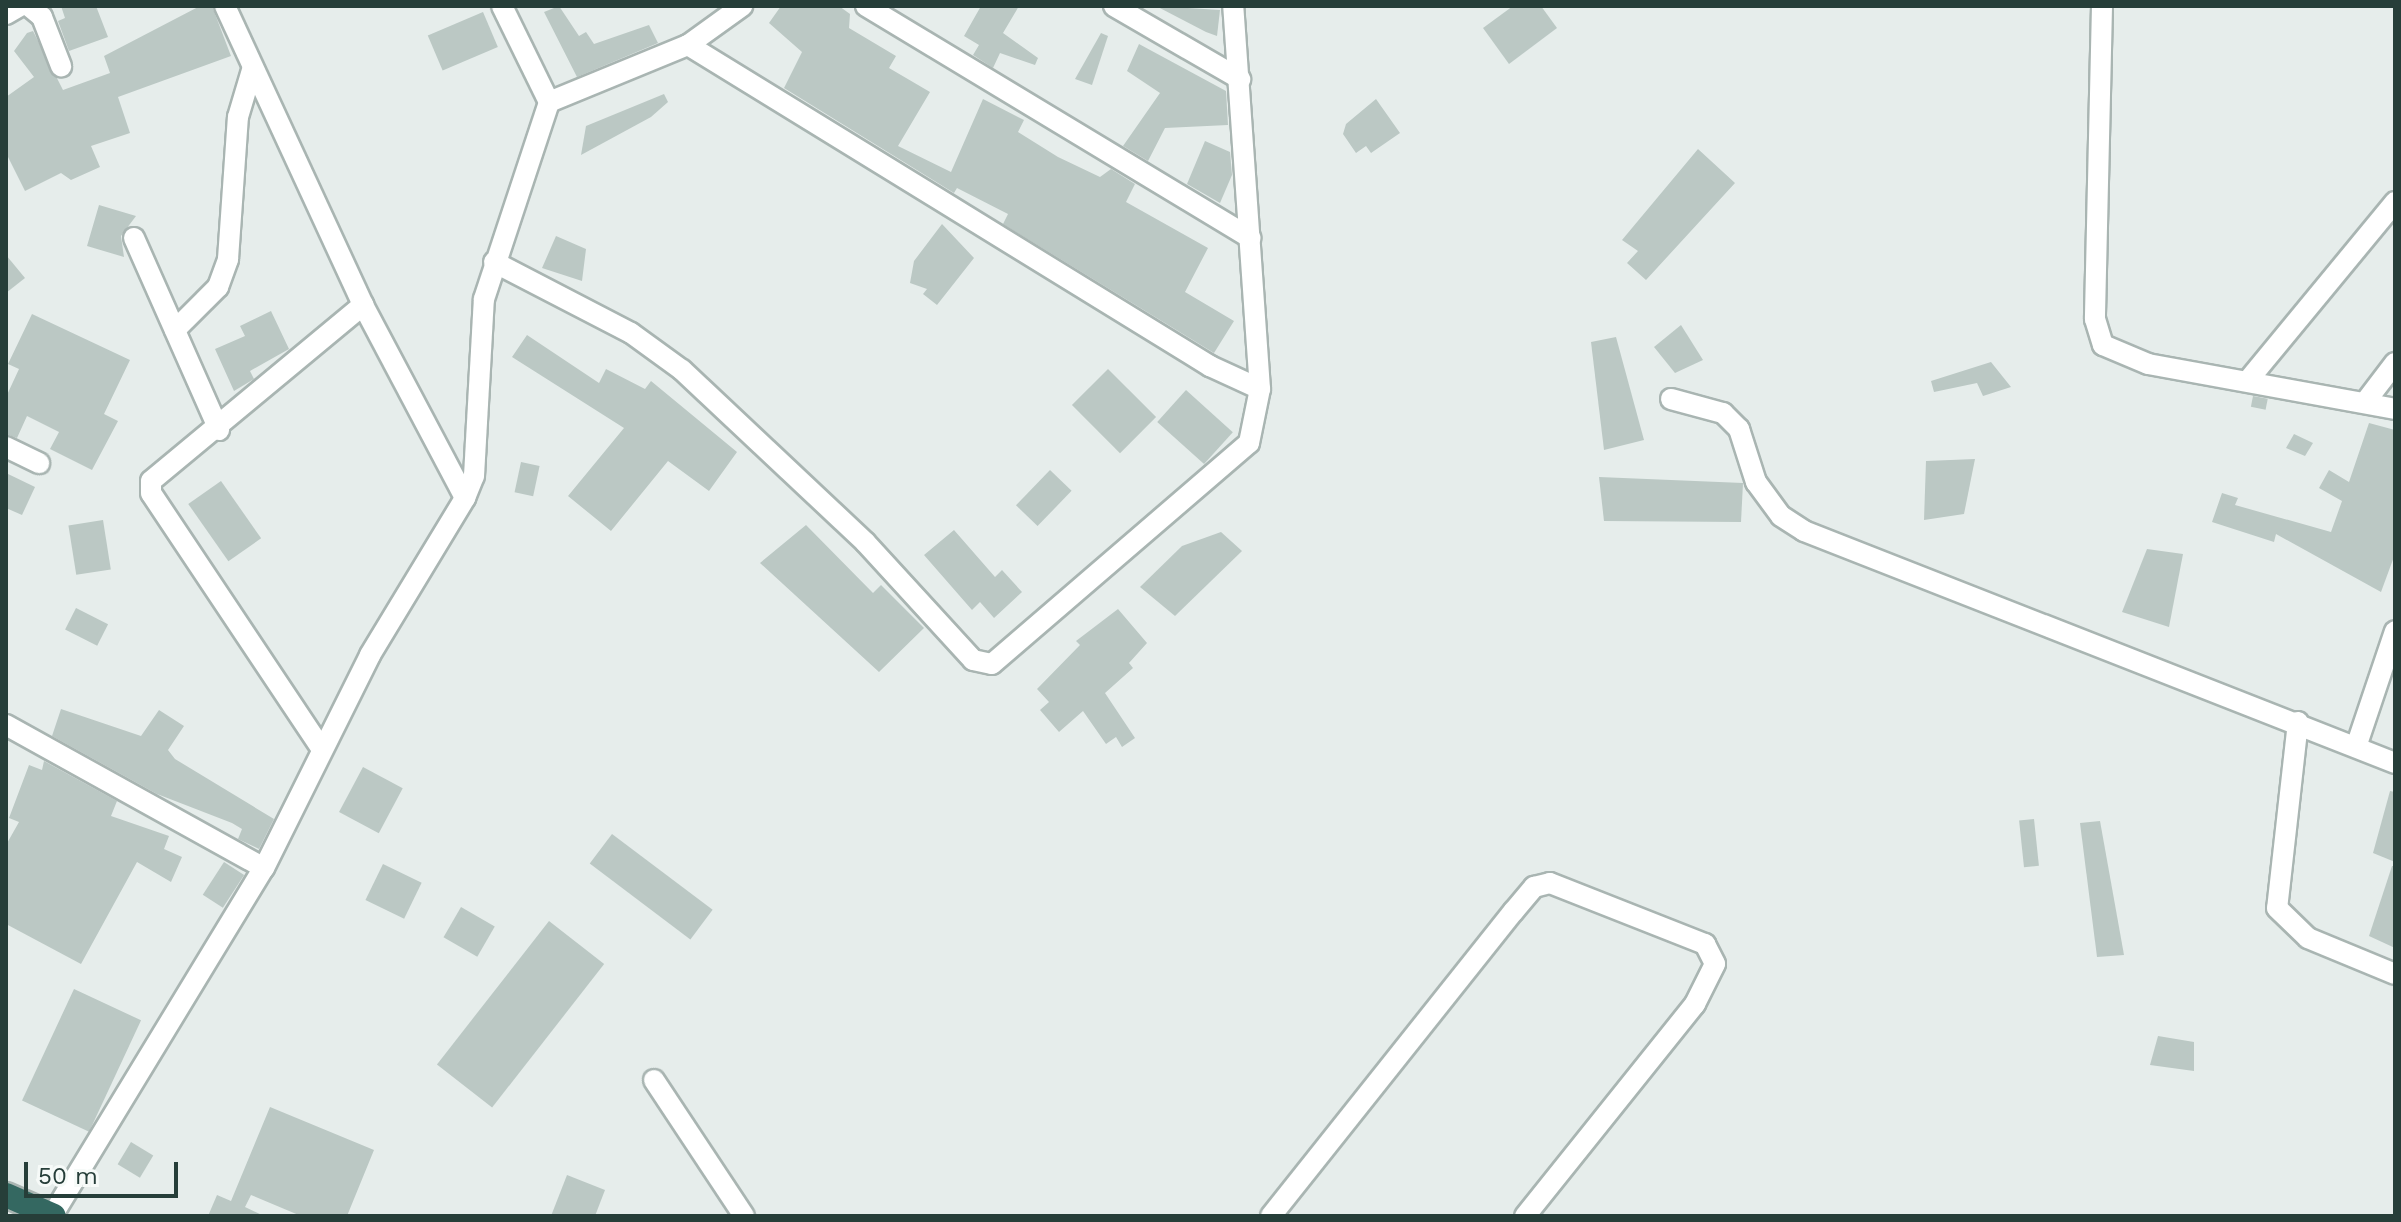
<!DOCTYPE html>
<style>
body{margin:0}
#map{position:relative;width:2401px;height:1222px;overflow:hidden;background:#e6edeb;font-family:"Work Sans",sans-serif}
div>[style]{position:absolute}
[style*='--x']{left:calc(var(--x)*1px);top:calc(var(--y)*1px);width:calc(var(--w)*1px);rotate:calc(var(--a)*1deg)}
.building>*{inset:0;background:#bbc8c4;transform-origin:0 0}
.roads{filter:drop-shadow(2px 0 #a9b5b2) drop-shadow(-2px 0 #a9b5b2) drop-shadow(0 2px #a9b5b2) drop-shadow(0 -2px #a9b5b2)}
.minor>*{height:20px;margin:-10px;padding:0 10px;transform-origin:10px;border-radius:10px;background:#fff}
.highway>*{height:24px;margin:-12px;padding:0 12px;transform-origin:12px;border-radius:12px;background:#346861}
span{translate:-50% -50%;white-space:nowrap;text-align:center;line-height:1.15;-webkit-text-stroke:7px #f6faf8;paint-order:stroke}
.frame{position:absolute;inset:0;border:8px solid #263e39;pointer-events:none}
.scale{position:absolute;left:24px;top:1162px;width:154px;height:36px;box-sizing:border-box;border:4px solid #263e39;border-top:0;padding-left:10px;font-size:24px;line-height:28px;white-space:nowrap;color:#263e39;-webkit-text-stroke:6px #f6faf8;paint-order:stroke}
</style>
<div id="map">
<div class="building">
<div style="clip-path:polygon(61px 6px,96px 6px,108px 37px,69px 51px,58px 21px,65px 18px)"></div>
<div style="clip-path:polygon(200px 6px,212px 6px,231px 56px,118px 97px,130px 133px,91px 146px,100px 167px,71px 180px,61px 173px,25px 191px,6px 153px,6px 97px,34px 77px,14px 51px,27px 33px,33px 31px,63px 90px,110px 73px,104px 56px)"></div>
<div style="clip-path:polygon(559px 6px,579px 36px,586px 32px,594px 44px,649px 25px,658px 43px,577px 77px,544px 12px)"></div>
<div style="clip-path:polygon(781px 6px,839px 6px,850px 14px,849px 28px,896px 56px,889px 68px,930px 92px,898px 146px,951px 172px,983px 99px,1024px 120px,1018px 132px,1058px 157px,1100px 177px,1111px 169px,1135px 184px,1126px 202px,1208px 248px,1185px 292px,1234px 321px,1214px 353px,1003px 224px,1008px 214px,957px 188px,954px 193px,784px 88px,802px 52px,769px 23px)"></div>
<div style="clip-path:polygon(981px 6px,1019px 6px,1003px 33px,1038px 58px,1035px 65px,1000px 53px,993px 68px,973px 55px,979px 45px,964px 36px)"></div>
<div style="clip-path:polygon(1156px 6px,1220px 10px,1217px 36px,1206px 32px)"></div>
<div style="clip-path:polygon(1513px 6px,1541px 6px,1557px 28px,1509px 64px,1483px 28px)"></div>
<div style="left:483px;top:12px;width:38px;height:60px;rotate:67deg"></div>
<div style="clip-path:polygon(1101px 33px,1108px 36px,1092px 85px,1075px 79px)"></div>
<div style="clip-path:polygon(1139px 44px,1226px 91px,1228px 125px,1165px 128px,1148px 161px,1123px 146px,1160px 93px,1127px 71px)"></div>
<div style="clip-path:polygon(664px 94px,668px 102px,651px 117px,581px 155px,586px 126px)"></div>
<div style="clip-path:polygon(1376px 99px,1400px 133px,1371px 153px,1366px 146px,1356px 153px,1343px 134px,1346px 124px)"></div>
<div style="clip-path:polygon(1205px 141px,1230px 152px,1232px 175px,1220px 203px,1187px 184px)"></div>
<div style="clip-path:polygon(1698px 149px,1735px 183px,1646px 280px,1627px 263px,1638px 251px,1622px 240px)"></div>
<div style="clip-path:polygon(99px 205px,136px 216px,121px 236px,124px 257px,87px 246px)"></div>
<div style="clip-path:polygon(942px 224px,974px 258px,937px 305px,923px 294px,927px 289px,910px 283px,914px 261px)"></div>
<div style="clip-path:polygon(556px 236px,586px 249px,582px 281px,542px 268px)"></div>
<div style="clip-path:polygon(6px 255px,25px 278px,6px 293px)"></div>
<div style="clip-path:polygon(271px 311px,289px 349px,250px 371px,254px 379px,234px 391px,215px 349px,245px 336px,240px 326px)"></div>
<div style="clip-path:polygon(32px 314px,130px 360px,104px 414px,118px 421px,92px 470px,50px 449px,59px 432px,27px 416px,17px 438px,6px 434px,6px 397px,19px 369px,8px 364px)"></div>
<div style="clip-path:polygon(1681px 325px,1703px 360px,1675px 373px,1654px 347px)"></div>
<div style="clip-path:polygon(527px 335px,599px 383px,606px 369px,645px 389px,651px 381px,737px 452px,709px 491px,668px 461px,611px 531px,568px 496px,624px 428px,512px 357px)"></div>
<div style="clip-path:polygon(1616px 337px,1644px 440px,1604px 450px,1591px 342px)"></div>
<div style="clip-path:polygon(1991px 362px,2011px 387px,1983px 396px,1977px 383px,1934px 392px,1931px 381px)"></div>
<div style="left:1108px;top:369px;width:68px;height:51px;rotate:45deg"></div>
<div style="left:1186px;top:390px;width:63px;height:43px;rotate:42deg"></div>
<div style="left:2253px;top:396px;width:15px;height:11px;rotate:11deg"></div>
<div style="clip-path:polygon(2369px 423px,2395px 430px,2395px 554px,2381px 592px,2276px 534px,2274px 542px,2212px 522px,2222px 493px,2238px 498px,2235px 505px,2331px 532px,2342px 501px,2319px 488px,2329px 470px,2349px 482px)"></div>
<div style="clip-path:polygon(2294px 434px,2313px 443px,2305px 456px,2286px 448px)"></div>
<div style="clip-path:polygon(1975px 459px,1964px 514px,1924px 520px,1926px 461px)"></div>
<div style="left:521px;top:462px;width:19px;height:31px;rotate:12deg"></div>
<div style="left:1050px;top:470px;width:30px;height:49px;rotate:44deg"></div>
<div style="clip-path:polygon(6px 473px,35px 487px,22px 515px,6px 508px)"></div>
<div style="clip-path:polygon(1599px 477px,1743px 483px,1741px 522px,1604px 521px)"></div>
<div style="left:221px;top:481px;width:70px;height:40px;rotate:55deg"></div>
<div style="left:103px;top:520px;width:50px;height:35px;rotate:81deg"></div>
<div style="clip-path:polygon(806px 525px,873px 593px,881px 585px,924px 628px,879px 672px,760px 563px)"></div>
<div style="clip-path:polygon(954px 530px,995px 577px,1002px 570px,1022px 592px,994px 618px,980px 602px,972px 610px,924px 555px)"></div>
<div style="clip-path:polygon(1221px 532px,1242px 551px,1175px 616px,1140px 587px,1182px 546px)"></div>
<div style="clip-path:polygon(2147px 549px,2183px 554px,2169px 627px,2122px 612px)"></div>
<div style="left:76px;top:608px;width:36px;height:24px;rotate:27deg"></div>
<div style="clip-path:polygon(1118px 609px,1147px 643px,1129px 663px,1133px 668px,1105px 693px,1135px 738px,1122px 747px,1116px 737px,1106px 744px,1083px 711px,1059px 732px,1040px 710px,1049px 702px,1037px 689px,1080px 645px,1076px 641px)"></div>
<div style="clip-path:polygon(61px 709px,141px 736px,159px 710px,184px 726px,168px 750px,175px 759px,274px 819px,259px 849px,238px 839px,242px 829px,232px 823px,157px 794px,52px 736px)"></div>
<div style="clip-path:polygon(44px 761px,117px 801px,111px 816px,169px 836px,164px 849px,182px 857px,171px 882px,137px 862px,81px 964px,6px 924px,6px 845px,19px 822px,9px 818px,29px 765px,42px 770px)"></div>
<div style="left:363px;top:767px;width:45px;height:51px;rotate:28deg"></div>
<div style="clip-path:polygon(2390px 791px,2395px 792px,2395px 862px,2373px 853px)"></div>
<div style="left:2034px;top:819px;width:47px;height:15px;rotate:84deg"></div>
<div style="clip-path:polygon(2100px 821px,2124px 955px,2097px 957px,2080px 823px)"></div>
<div style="left:612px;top:834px;width:126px;height:37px;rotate:37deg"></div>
<div style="left:224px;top:862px;width:24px;height:39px;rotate:33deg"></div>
<div style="left:383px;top:864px;width:43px;height:40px;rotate:26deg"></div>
<div style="clip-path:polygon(2392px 866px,2395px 866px,2395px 948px,2369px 936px)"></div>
<div style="left:461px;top:907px;width:39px;height:35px;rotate:30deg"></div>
<div style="left:549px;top:921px;width:70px;height:182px;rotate:38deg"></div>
<div style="left:74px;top:989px;width:74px;height:123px;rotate:25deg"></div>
<div style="clip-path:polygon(2158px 1036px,2194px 1042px,2194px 1071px,2150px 1065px)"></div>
<div style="clip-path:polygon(270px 1107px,374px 1150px,347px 1216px,301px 1216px,251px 1195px,245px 1207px,264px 1216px,208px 1216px,217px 1195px,231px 1201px)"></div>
<div style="left:131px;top:1142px;width:26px;height:26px;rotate:31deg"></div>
<div style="clip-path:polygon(567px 1175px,605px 1190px,595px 1216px,551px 1216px)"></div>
</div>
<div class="roads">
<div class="minor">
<div style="--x:29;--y:6;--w:17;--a:40"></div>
<div style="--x:42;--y:17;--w:53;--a:68.8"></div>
<div style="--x:225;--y:6;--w:329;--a:65.2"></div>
<div style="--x:363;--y:305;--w:218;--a:62.1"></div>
<div style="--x:502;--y:6;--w:107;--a:63.9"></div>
<div style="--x:866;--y:6;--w:449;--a:31.1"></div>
<div style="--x:1114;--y:6;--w:146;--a:30.1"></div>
<div style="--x:2102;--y:6;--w:313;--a:91.3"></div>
<div style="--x:2095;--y:319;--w:27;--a:73"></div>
<div style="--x:2103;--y:345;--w:49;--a:22.9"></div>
<div style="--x:2148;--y:364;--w:251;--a:10.3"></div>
<div style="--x:6;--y:14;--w:16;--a:-30"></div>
<div style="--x:688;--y:45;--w:613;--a:31.59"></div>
<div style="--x:1210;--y:366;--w:55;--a:24.7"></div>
<div style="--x:134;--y:238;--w:210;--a:66.1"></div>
<div style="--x:494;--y:262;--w:154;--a:27.4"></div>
<div style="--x:631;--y:333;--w:63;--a:36"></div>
<div style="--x:682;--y:370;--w:251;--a:43.2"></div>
<div style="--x:865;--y:542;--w:160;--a:47.5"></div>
<div style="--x:973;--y:660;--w:19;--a:12"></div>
<div style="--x:992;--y:664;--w:339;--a:-40.7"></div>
<div style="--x:1249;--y:443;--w:55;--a:-78.5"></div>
<div style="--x:1260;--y:389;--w:384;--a:-94"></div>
<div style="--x:175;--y:330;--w:61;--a:-45"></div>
<div style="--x:218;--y:287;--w:30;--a:-70"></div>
<div style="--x:228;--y:259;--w:142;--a:-86"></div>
<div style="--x:238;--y:117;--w:49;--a:-73.4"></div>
<div style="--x:2250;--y:378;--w:228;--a:-50.5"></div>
<div style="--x:1671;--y:399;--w:54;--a:15.1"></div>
<div style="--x:1723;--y:413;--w:23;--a:45"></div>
<div style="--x:1739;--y:429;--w:56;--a:72.2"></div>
<div style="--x:1756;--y:482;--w:42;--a:53.7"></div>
<div style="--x:1781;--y:516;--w:27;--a:33"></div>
<div style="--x:1804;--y:531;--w:635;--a:21.43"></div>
<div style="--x:2366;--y:401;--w:48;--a:-52.7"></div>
<div style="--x:6;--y:447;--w:37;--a:26"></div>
<div style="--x:2298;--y:722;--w:187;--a:96.4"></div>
<div style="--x:2277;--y:908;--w:43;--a:44.1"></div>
<div style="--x:2308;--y:938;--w:94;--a:22.5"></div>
<div style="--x:6;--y:725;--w:295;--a:29"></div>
<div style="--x:2356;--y:747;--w:122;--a:-71.4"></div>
<div style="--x:321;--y:748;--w:306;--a:-123.7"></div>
<div style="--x:151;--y:493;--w:12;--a:-90"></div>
<div style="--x:151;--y:481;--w:276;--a:-39.7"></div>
<div style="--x:654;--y:1080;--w:163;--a:56.5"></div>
<div style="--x:52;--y:1216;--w:407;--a:-58.7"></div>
<div style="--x:264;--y:868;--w:238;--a:-63.5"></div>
<div style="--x:370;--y:655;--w:184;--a:-58.8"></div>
<div style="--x:465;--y:498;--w:24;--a:-68"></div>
<div style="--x:474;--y:476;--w:177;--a:-86.8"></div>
<div style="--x:484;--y:299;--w:207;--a:-71.7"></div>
<div style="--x:549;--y:102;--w:150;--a:-22.3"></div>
<div style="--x:688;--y:45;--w:67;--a:-35.8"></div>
<div style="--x:1271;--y:1216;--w:389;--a:-51.5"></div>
<div style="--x:1513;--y:912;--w:33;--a:-50"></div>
<div style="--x:1534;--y:887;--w:16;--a:-14"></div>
<div style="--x:1550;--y:883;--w:167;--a:21.5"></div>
<div style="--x:1705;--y:944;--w:22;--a:63"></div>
<div style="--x:1715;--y:964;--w:45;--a:116.6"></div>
<div style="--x:1695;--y:1004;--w:272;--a:128.7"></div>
</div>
<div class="highway">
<div style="--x:6;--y:1195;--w:52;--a:23.6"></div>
</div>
</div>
<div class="frame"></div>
<div class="scale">50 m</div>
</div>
